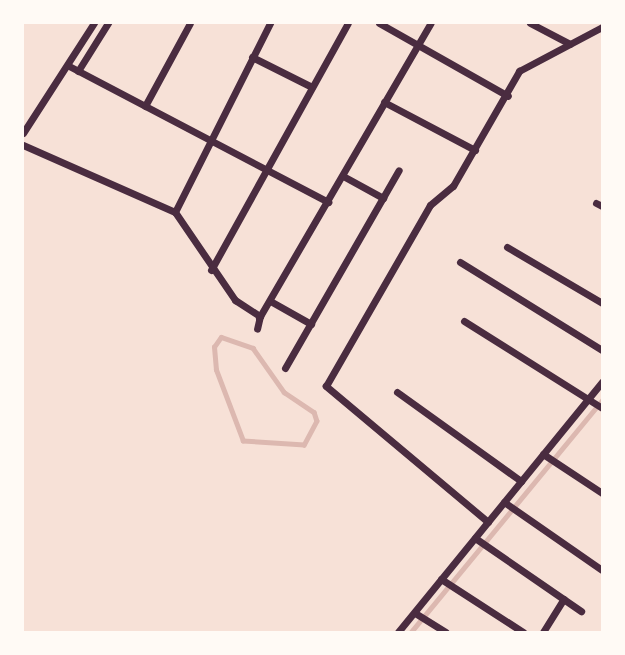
<!DOCTYPE html>
<style>
body{margin:0}
#map{position:relative;width:625px;height:655px;overflow:hidden;background:#f7e1d7;font-family:Ubuntu,sans-serif}
div>[style]{position:absolute}
[style*='--x']{left:calc(var(--x)*1px);top:calc(var(--y)*1px);width:calc(var(--w)*1px);rotate:calc(var(--a)*1deg)}
.stream>*{height:4.5px;margin:-2.25px;padding:0 2.25px;transform-origin:2.25px;border-radius:2.25px;background:#dcb8b0}
.minor>*{height:7px;margin:-3.5px;padding:0 3.5px;transform-origin:3.5px;border-radius:3.5px;background:#4a2c40}
span{translate:-50% -50%;white-space:nowrap;text-align:center;line-height:1.15;-webkit-text-stroke:6px #fffaf5;paint-order:stroke}
.frame{position:absolute;inset:0;border:24px solid #fffaf5;pointer-events:none}
</style>
<div id="map">
<div class="stream">
<div style="--x:221;--y:337;--w:34;--a:19"></div>
<div style="--x:253;--y:348;--w:54;--a:54.8"></div>
<div style="--x:284;--y:392;--w:36;--a:34"></div>
<div style="--x:314;--y:412;--w:9;--a:72"></div>
<div style="--x:317;--y:421;--w:27;--a:118"></div>
<div style="--x:304;--y:445;--w:61;--a:-176.2"></div>
<div style="--x:243;--y:441;--w:76;--a:-110.8"></div>
<div style="--x:216;--y:370;--w:23;--a:-95"></div>
<div style="--x:214;--y:347;--w:12;--a:-55"></div>
<div style="--x:411;--y:632;--w:301;--a:-50.5"></div>
</div>
<div class="minor">
<div style="--x:379;--y:23;--w:148;--a:29.5"></div>
<div style="--x:530;--y:23;--w:45;--a:27.7"></div>
<div style="--x:252;--y:57;--w:67;--a:26.6"></div>
<div style="--x:69;--y:66;--w:293;--a:27.7"></div>
<div style="--x:78;--y:71;--w:57;--a:-58"></div>
<div style="--x:384;--y:102;--w:103;--a:27.8"></div>
<div style="--x:145;--y:106;--w:94;--a:-61.5"></div>
<div style="--x:23;--y:133;--w:131;--a:-57.2"></div>
<div style="--x:23;--y:145;--w:166;--a:23.8"></div>
<div style="--x:175;--y:212;--w:107;--a:55.7"></div>
<div style="--x:235;--y:300;--w:30;--a:33"></div>
<div style="--x:260;--y:316;--w:13;--a:103"></div>
<div style="--x:343;--y:176;--w:46;--a:28.8"></div>
<div style="--x:596;--y:203;--w:7;--a:27"></div>
<div style="--x:175;--y:212;--w:212;--a:-63.3"></div>
<div style="--x:507;--y:247;--w:110;--a:30.5"></div>
<div style="--x:460;--y:262;--w:167;--a:31.8"></div>
<div style="--x:211;--y:270;--w:282;--a:-61"></div>
<div style="--x:272;--y:302;--w:45;--a:29.4"></div>
<div style="--x:259;--y:318;--w:341;--a:-59.8"></div>
<div style="--x:464;--y:321;--w:163;--a:32.2"></div>
<div style="--x:285;--y:368;--w:228;--a:-60.1"></div>
<div style="--x:397;--y:392;--w:153;--a:35.7"></div>
<div style="--x:543;--y:454;--w:71;--a:33.5"></div>
<div style="--x:504;--y:502;--w:119;--a:34.8"></div>
<div style="--x:488;--y:522;--w:212;--a:-140"></div>
<div style="--x:326;--y:386;--w:209;--a:-60.1"></div>
<div style="--x:430;--y:205;--w:30;--a:-40"></div>
<div style="--x:453;--y:186;--w:133;--a:-60.1"></div>
<div style="--x:519;--y:71;--w:94;--a:-27.9"></div>
<div style="--x:475;--y:538;--w:129;--a:34.6"></div>
<div style="--x:441;--y:579;--w:98;--a:32.9"></div>
<div style="--x:415;--y:613;--w:36;--a:32"></div>
<div style="--x:398;--y:632;--w:323;--a:-50.8"></div>
<div style="--x:543;--y:632;--w:39;--a:-58"></div>
</div>
<div class="frame"></div>
</div>
